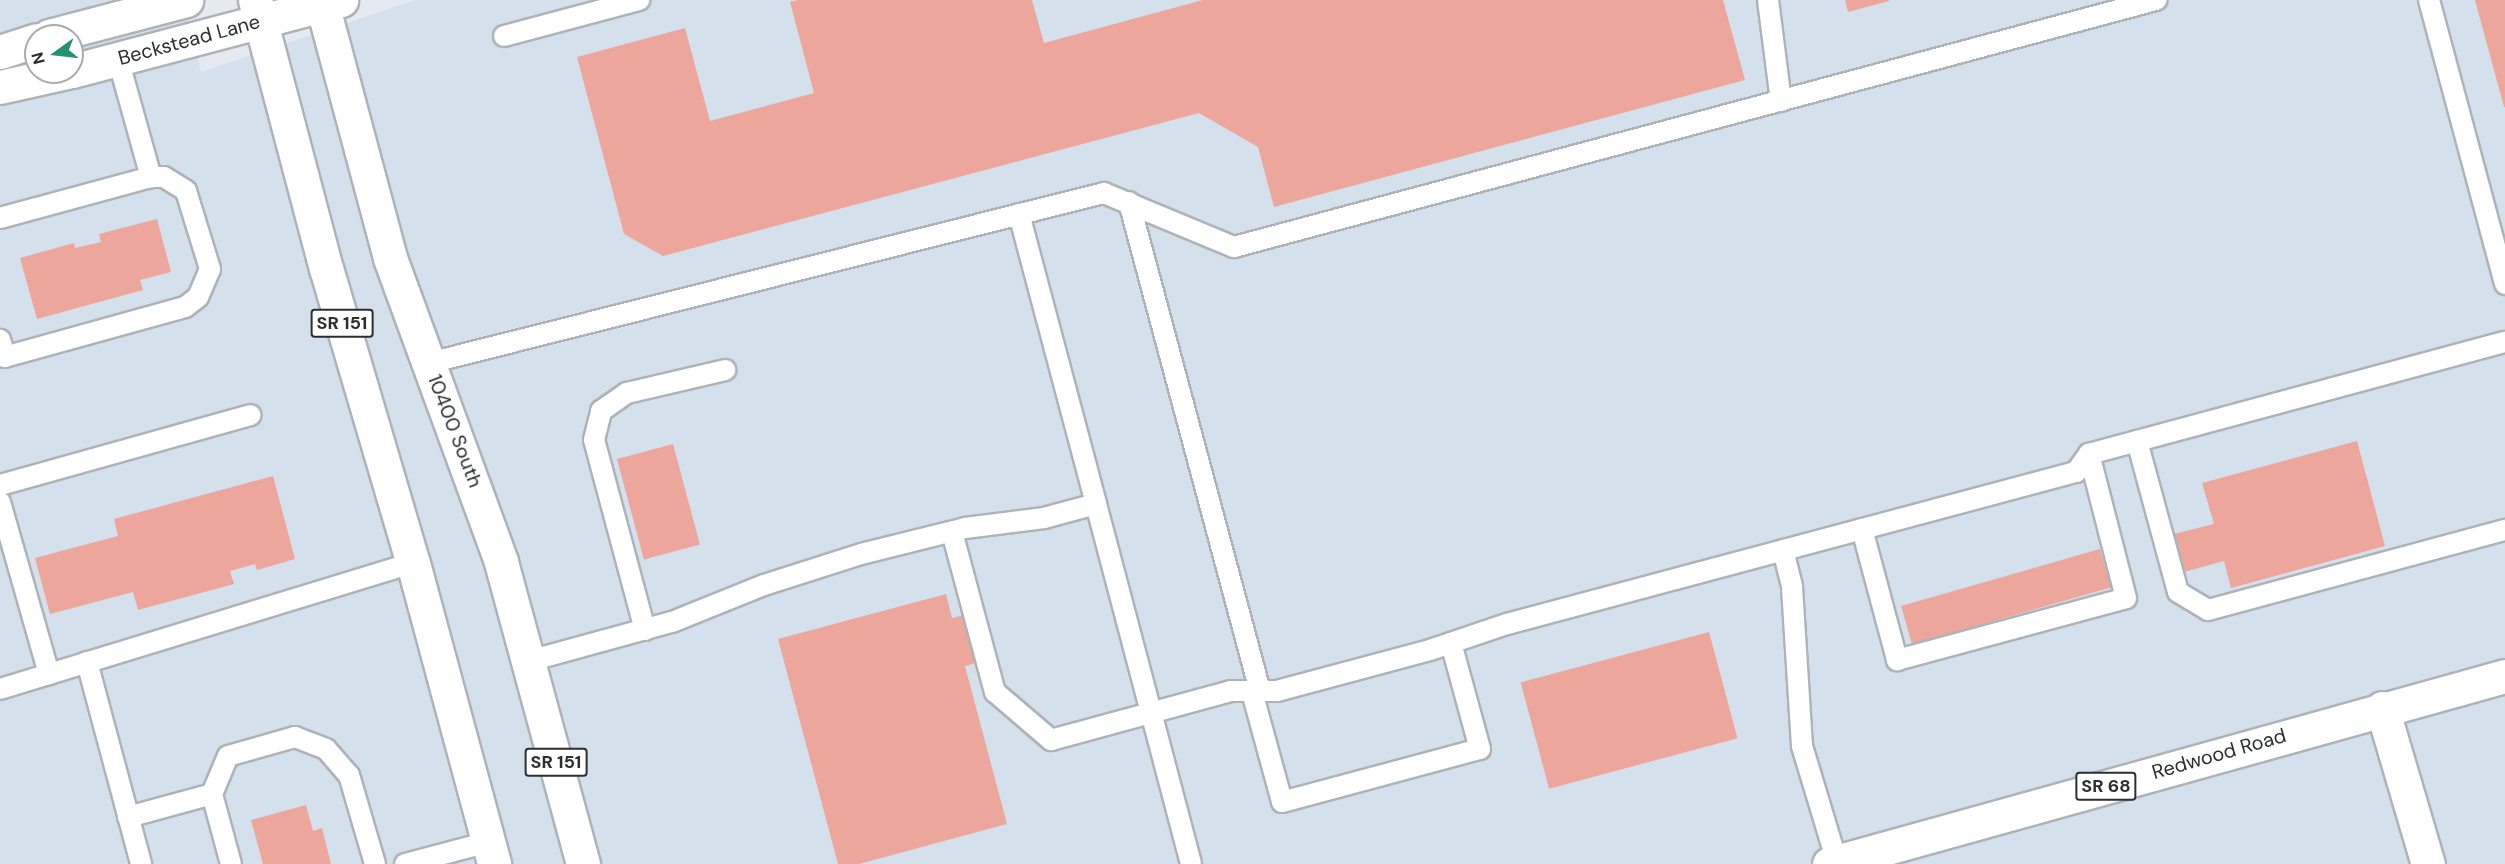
<!DOCTYPE html>
<style>
body{margin:0}
#map{position:relative;width:2505px;height:864px;overflow:hidden;background:#e4eaf0;font-family:"DM Sans",sans-serif}
div>[style]{position:absolute}
[style*='--x']{left:calc(var(--x)*1px);top:calc(var(--y)*1px);width:calc(var(--w)*1px);rotate:calc(var(--a)*1deg)}
.built>*{inset:0;background:#d4e0ec}
.building>*{inset:0;background:#eca69c;transform-origin:0 0}
.roads{filter:drop-shadow(2px 0 #adb3b9) drop-shadow(-2px 0 #adb3b9) drop-shadow(0 2px #adb3b9) drop-shadow(0 -2px #adb3b9)}
.service>*{height:20px;margin:-10px;padding:0 10px;transform-origin:10px;border-radius:10px;background:#fff}
.minor>*{height:33px;margin:-16.5px;padding:0 16.5px;transform-origin:16.5px;border-radius:16.5px;background:#fff}
.tertiary>*{height:33px;margin:-16.5px;padding:0 16.5px;transform-origin:16.5px;border-radius:16.5px;background:#fff}
.primary>*{height:33px;margin:-16.5px;padding:0 16.5px;transform-origin:16.5px;border-radius:16.5px;background:#fff}
span{translate:-50% -50%;white-space:nowrap;text-align:center;line-height:1.15;-webkit-text-stroke:6px #fff;paint-order:stroke}
.shield-label span{padding:2px 4px;background:#fff;border:2px solid;border-radius:4px;-webkit-text-stroke-width:0}
.shield-label{font-size:18px;color:#2c2e31;font-weight:700}
.street-label{font-size:20px;color:#2c2e31}
.north{position:absolute;left:24px;top:24px;width:60px;height:60px;box-sizing:border-box;background:#fff;border:2px solid #ababad;border-radius:50%;rotate:255deg;font-size:16px;font-weight:700;line-height:24px;text-align:center;color:#2c2e31}
.north::after{content:'';display:block;margin:auto;width:21px;height:27px;background:#269170;clip-path:polygon(50% 0,100% 100%,50% 72%,0 100%)}
</style>
<div id="map">
<div class="built">
<div style="clip-path:polygon(evenodd,0 0,183px 0,201px 72px,415px 0,2505px 0,2505px 864px,0 864px,0 0,36px 36px,72px 36px,72px 72px,36px 72px,36px 36px)"></div>
</div>
<div class="building">
<div style="clip-path:polygon(798px 0,1032px 0,1044px 43px,1203px 0,1723px 0,1745px 80px,1274px 207px,1258px 147px,1199px 113px,663px 256px,624px 234px,577px 57px,685px 28px,710px 121px,814px 93px,790px 2px)"></div>
<div style="clip-path:polygon(1845px 0,1889px 0,1889px 1px,1848px 12px)"></div>
<div style="clip-path:polygon(2475px 0,2505px 0,2505px 107px,2504px 107px)"></div>
<div style="clip-path:polygon(157px 219px,171px 272px,140px 280px,143px 290px,37px 319px,20px 258px,74px 243px,75px 248px,101px 242px,99px 234px)"></div>
<div style="clip-path:polygon(2357px 441px,2385px 546px,2231px 588px,2224px 561px,2180px 573px,2170px 535px,2214px 524px,2202px 483px)"></div>
<div style="left:673px;top:444px;width:104px;height:58px;rotate:75deg"></div>
<div style="clip-path:polygon(273px 476px,295px 559px,257px 570px,255px 564px,230px 571px,234px 584px,138px 610px,133px 592px,50px 614px,35px 558px,118px 536px,114px 519px)"></div>
<div style="left:2100px;top:549px;width:40px;height:207px;rotate:74deg"></div>
<div style="clip-path:polygon(946px 594px,952px 618px,984px 610px,997px 657px,965px 666px,1007px 824px,859px 864px,838px 864px,778px 639px)"></div>
<div style="left:1709px;top:632px;width:110px;height:195px;rotate:75deg"></div>
<div style="clip-path:polygon(306px 805px,313px 831px,322px 828px,331px 864px,263px 864px,251px 820px)"></div>
</div>
<div class="roads">
<div class="service">
<div style="--x:1768;--y:0;--w:102;--a:82.7"></div>
<div style="--x:2429;--y:0;--w:294;--a:75"></div>
<div style="--x:504;--y:36;--w:140;--a:-14.9"></div>
<div style="--x:118;--y:59;--w:123;--a:74.4"></div>
<div style="--x:1129;--y:202;--w:506;--a:75"></div>
<div style="--x:1019;--y:214;--w:300;--a:75.1"></div>
<div style="--x:0;--y:218;--w:156;--a:-15.2"></div>
<div style="--x:151;--y:177;--w:13;--a:0"></div>
<div style="--x:164;--y:177;--w:26;--a:32"></div>
<div style="--x:186;--y:191;--w:82;--a:72.9"></div>
<div style="--x:210;--y:269;--w:30;--a:113"></div>
<div style="--x:198;--y:297;--w:16;--a:142"></div>
<div style="--x:185;--y:307;--w:187;--a:164.5"></div>
<div style="--x:5;--y:357;--w:18;--a:-106"></div>
<div style="--x:429;--y:363;--w:696;--a:-14.14"></div>
<div style="--x:1104;--y:193;--w:141;--a:22.6"></div>
<div style="--x:1234;--y:247;--w:955;--a:-15"></div>
<div style="--x:2137;--y:441;--w:156;--a:74.8"></div>
<div style="--x:2178;--y:592;--w:35;--a:31"></div>
<div style="--x:2208;--y:610;--w:308;--a:-15.1"></div>
<div style="--x:0;--y:485;--w:260;--a:-15.6"></div>
<div style="--x:0;--y:502;--w:179;--a:74.1"></div>
<div style="--x:1862;--y:529;--w:136;--a:75"></div>
<div style="--x:1897;--y:660;--w:237;--a:-15.1"></div>
<div style="--x:2126;--y:598;--w:149;--a:-104.4"></div>
<div style="--x:952;--y:532;--w:166;--a:75"></div>
<div style="--x:995;--y:692;--w:74;--a:40.6"></div>
<div style="--x:1051;--y:740;--w:187;--a:-15.2"></div>
<div style="--x:1231;--y:691;--w:46;--a:0"></div>
<div style="--x:1277;--y:691;--w:158;--a:-15"></div>
<div style="--x:1430;--y:650;--w:81;--a:-18.7"></div>
<div style="--x:1507;--y:624;--w:589;--a:-14.96"></div>
<div style="--x:2076;--y:472;--w:22;--a:-54"></div>
<div style="--x:2089;--y:454;--w:431;--a:-15.1"></div>
<div style="--x:1783;--y:550;--w:38;--a:76"></div>
<div style="--x:1792;--y:587;--w:159;--a:86.4"></div>
<div style="--x:1802;--y:746;--w:121;--a:73.2"></div>
<div style="--x:645;--y:630;--w:197;--a:-105"></div>
<div style="--x:594;--y:440;--w:30;--a:-76"></div>
<div style="--x:601;--y:411;--w:32;--a:-35"></div>
<div style="--x:627;--y:393;--w:101;--a:-13.2"></div>
<div style="--x:529;--y:661;--w:148;--a:-15.3"></div>
<div style="--x:672;--y:622;--w:99;--a:-21.9"></div>
<div style="--x:764;--y:585;--w:102;--a:-17.7"></div>
<div style="--x:861;--y:554;--w:107;--a:-14"></div>
<div style="--x:965;--y:528;--w:80;--a:-7.2"></div>
<div style="--x:1044;--y:518;--w:54;--a:-15.1"></div>
<div style="--x:1096;--y:504;--w:372;--a:75.2"></div>
<div style="--x:87;--y:662;--w:209;--a:75"></div>
<div style="--x:0;--y:689;--w:432;--a:-17"></div>
<div style="--x:1252;--y:692;--w:114;--a:74.7"></div>
<div style="--x:1282;--y:802;--w:205;--a:-15"></div>
<div style="--x:1480;--y:749;--w:110;--a:-105.3"></div>
<div style="--x:128;--y:817;--w:87;--a:-15.3"></div>
<div style="--x:231;--y:864;--w:73;--a:-105.2"></div>
<div style="--x:212;--y:794;--w:41;--a:-67.2"></div>
<div style="--x:228;--y:756;--w:70;--a:-15.8"></div>
<div style="--x:295;--y:737;--w:33;--a:21"></div>
<div style="--x:326;--y:749;--w:35;--a:49"></div>
<div style="--x:349;--y:775;--w:93;--a:73.7"></div>
<div style="--x:405;--y:864;--w:86;--a:-14.8"></div>
</div>
<div class="minor">
<div style="--x:49;--y:36;--w:142;--a:-14.7"></div>
<div style="--x:0;--y:52;--w:38;--a:-18"></div>
<div style="--x:72;--y:71;--w:196;--a:-14.8"></div>
<div style="--x:0;--y:87;--w:69;--a:-12.6"></div>
<div style="--x:2382;--y:708;--w:163;--a:73.6"></div>
</div>
<div class="tertiary">
<div style="--x:261;--y:21;--w:83;--a:-14.7"></div>
</div>
<div class="primary">
<div style="--x:255;--y:0;--w:277;--a:75.2"></div>
<div style="--x:326;--y:268;--w:308;--a:73.6"></div>
<div style="--x:413;--y:563;--w:312;--a:74.9"></div>
<div style="--x:321;--y:0;--w:267;--a:75"></div>
<div style="--x:390;--y:258;--w:324;--a:69.9"></div>
<div style="--x:501;--y:562;--w:313;--a:74.8"></div>
<div style="--x:1829;--y:864;--w:702;--a:-15.54"></div>
</div>
</div>
<div class="shield-label">
<span style="left:342px;top:323px">SR 151</span>
<span style="left:556px;top:762px">SR 151</span>
<span style="left:2106px;top:786px">SR 68</span>
</div>
<div class="street-label">
<span style="left:189px;top:40px;rotate:-15deg">Beckstead Lane</span>
<span style="left:455px;top:431px;rotate:69deg">10400 South</span>
<span style="left:2219px;top:754px;rotate:-16deg">Redwood Road</span>
</div>
<div class="north">N</div>
</div>
